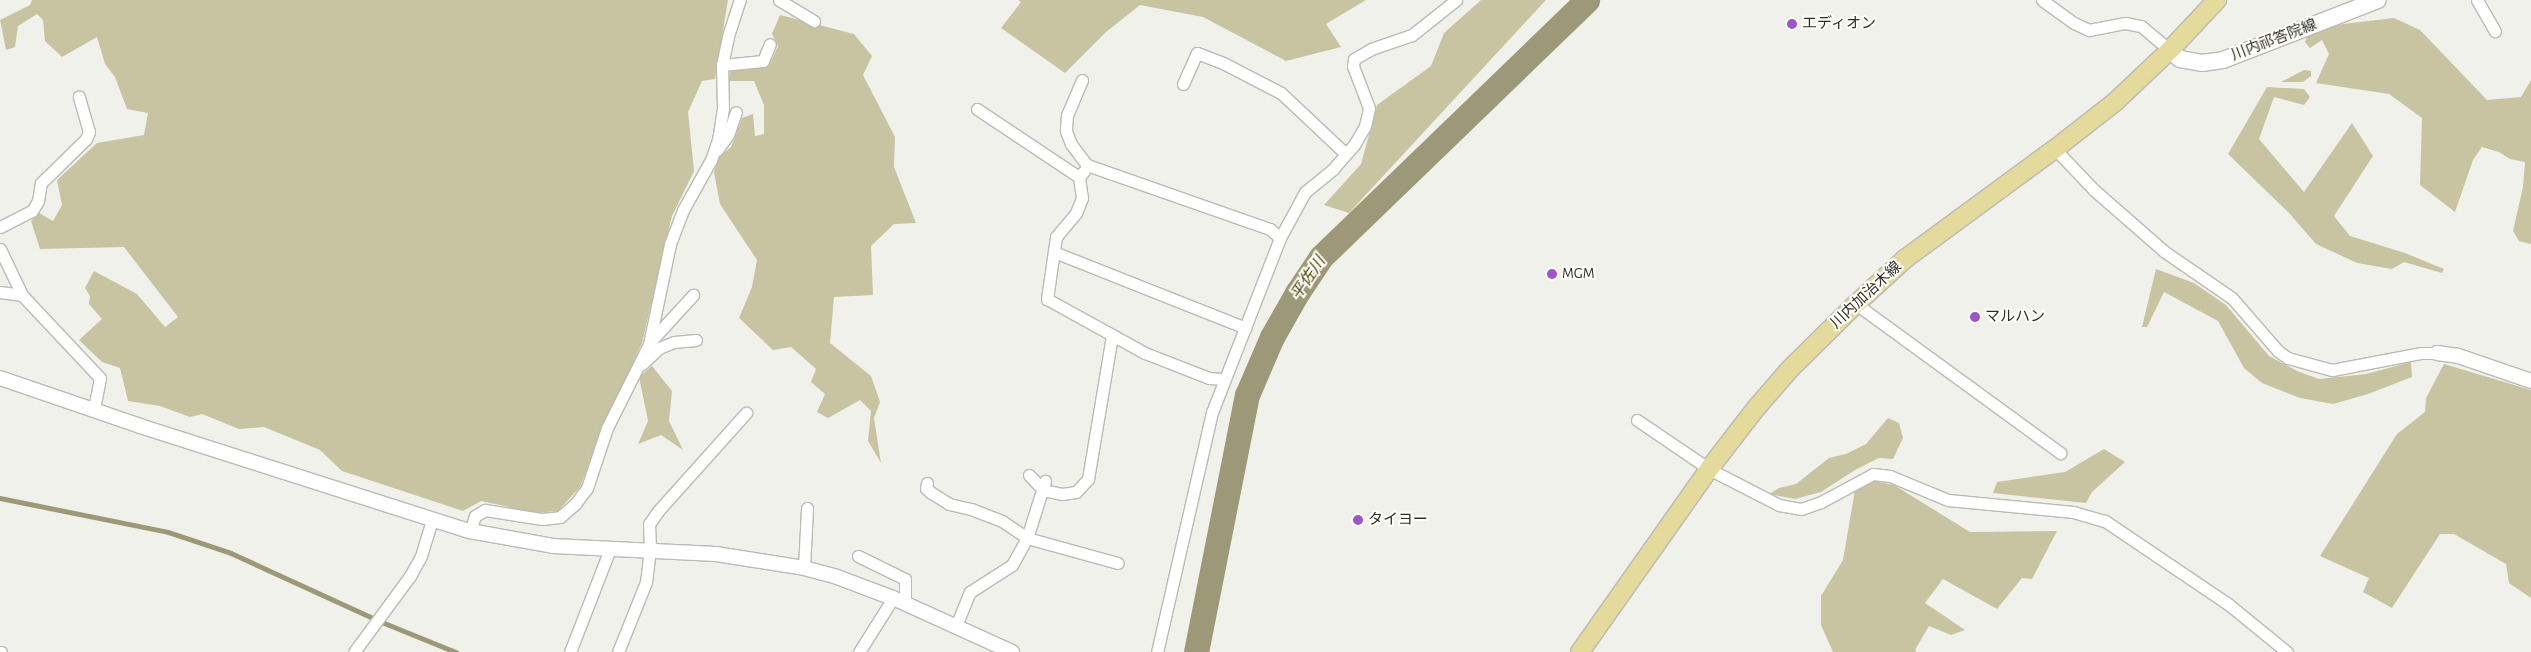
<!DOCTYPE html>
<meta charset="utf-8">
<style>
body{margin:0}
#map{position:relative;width:2531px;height:652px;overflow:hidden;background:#f1f1eb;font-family:"Alegreya Sans","Noto Sans JP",sans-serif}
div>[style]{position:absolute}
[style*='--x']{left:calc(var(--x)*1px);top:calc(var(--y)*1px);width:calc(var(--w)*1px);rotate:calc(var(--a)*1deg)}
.forest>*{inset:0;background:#c8c3a1}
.stream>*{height:4.5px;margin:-2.25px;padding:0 2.25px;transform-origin:2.25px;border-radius:2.25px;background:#9d9978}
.river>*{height:25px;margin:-12.5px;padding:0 12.5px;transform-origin:12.5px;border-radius:12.5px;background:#9d9978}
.roads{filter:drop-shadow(1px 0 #bbbab5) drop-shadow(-1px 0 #bbbab5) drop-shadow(0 1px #bbbab5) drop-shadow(0 -1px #bbbab5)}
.minor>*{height:11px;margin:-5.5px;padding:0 5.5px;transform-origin:5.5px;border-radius:5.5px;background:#fff}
.tertiary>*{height:14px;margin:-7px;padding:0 7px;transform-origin:7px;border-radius:7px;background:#fff}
.secondary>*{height:16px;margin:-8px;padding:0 8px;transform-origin:8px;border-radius:8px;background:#fff}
.primary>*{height:18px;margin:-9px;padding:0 9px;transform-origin:9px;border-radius:9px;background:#e3da9c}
.dots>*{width:14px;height:14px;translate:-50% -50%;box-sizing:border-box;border:2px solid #fffef8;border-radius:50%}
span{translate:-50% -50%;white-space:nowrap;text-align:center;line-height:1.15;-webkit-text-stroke:4px #fffef8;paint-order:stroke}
.poi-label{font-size:15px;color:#2d2d2b}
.left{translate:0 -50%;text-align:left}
.street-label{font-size:15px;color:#2d2d2b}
.water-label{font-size:16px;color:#473e00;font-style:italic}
</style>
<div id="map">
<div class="forest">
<div style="clip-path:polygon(32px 0,728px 0,715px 79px,702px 81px,688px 112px,694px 171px,672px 216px,642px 343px,601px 433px,580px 487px,558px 511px,536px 513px,481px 501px,463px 511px,342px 471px,320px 450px,264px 427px,239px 429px,202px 414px,190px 417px,160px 406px,128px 401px,120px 368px,102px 362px,79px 340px,102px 319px,89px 304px,90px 296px,85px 288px,94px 271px,137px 294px,165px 327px,178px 317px,124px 247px,40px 249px,31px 221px,39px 213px,53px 221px,62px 205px,57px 180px,97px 143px,144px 135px,148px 113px,127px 109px,115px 77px,105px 64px,97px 37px,62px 57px,45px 41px,43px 20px,37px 14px,18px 26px,15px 47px,6px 50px,0 20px,30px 5px)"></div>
<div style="clip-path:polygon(1018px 0,1366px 0,1326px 24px,1341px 47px,1286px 61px,1203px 17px,1140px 5px,1106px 32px,1065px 73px,1001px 28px,1021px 2px)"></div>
<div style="clip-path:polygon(1481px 0,1546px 0,1349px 213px,1324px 205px,1361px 164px,1377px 105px,1431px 66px,1444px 33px)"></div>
<div style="clip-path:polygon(780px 15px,854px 34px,872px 56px,863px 75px,895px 137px,894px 167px,916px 223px,894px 224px,871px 246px,873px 295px,834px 297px,830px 343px,871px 376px,880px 402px,874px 418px,881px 463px,868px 441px,871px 411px,860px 400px,828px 418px,817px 412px,825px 394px,811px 382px,816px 369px,791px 347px,773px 350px,739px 318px,752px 287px,757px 260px,720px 204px,714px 172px,719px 157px,731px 147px,742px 118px,753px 114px,755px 136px,764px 134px,764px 105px,754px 81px,729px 81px,730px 70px,769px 66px,778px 46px,772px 34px)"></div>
<div style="clip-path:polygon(2394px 18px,2420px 30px,2487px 100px,2521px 97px,2531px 80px,2531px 244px,2519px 241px,2513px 231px,2523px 187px,2525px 162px,2510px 159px,2499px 152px,2482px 147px,2473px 160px,2455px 212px,2420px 185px,2422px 118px,2389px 94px,2316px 83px,2329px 54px,2322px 40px,2310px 48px,2305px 42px,2309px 32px,2334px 25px)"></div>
<div style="clip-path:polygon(2304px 70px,2311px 71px,2311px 76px,2303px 82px,2281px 82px)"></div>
<div style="clip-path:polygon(2267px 87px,2304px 89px,2310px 97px,2304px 105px,2274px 97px,2259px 139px,2304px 192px,2352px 123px,2373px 156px,2334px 216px,2350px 236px,2405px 253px,2444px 269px,2442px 273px,2404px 262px,2392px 269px,2357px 263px,2316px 244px,2290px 214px,2228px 154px)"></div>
<div style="clip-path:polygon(2156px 269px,2194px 283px,2226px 305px,2269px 356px,2297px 371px,2319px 379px,2366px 374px,2411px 362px,2412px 377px,2368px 394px,2333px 404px,2300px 398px,2262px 383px,2244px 368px,2218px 321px,2164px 292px,2147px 327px,2142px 327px)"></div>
<div style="clip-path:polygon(2444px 364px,2531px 390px,2531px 598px,2509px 583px,2506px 564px,2454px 534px,2440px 534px,2392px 608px,2363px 592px,2369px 578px,2320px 556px,2397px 434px,2425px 412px,2426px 398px)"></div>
<div style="clip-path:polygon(652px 366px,672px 391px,669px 421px,683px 450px,661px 435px,638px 444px,648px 421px,639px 377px)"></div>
<div style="clip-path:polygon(1888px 418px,1899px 423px,1903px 438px,1893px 459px,1879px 458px,1855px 470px,1821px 492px,1795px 499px,1769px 494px,1779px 488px,1796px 484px,1829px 458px,1846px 454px,1866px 444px)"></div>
<div style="clip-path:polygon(2104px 449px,2125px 462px,2092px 492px,2086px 503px,1993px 493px,1997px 482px,2065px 472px)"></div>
<div style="clip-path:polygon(1874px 481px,1894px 485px,1970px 532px,2057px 531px,2032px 579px,2022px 578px,1997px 609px,1943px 579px,1925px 603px,1965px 630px,1951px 635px,1929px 626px,1915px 650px,1917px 652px,1833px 652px,1821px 625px,1821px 596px,1843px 560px,1855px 490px)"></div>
</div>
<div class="stream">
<div style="--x:0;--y:498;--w:171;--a:11.4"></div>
<div style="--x:168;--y:532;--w:66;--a:18.4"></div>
<div style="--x:231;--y:553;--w:166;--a:24.6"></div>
<div style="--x:382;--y:622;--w:80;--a:22.1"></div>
</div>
<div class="river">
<div style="--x:1196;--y:652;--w:262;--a:-78.8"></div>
<div style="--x:1247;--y:395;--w:63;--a:-66.7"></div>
<div style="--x:1272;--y:337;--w:51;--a:-60.4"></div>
<div style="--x:1297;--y:293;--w:43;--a:-56.3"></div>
<div style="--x:1321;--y:257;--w:370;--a:-44"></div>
</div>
<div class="roads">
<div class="minor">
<div style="--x:779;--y:0;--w:41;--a:31"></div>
<div style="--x:2042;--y:0;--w:39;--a:36"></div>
<div style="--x:2074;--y:23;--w:17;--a:25"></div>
<div style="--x:2089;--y:30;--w:37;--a:-11"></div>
<div style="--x:2125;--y:23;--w:16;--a:11"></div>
<div style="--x:2141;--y:26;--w:38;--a:40"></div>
<div style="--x:2477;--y:0;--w:36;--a:60"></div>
<div style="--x:722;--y:65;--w:41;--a:-5.6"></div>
<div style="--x:763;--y:61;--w:18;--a:-68"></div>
<div style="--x:1082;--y:80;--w:38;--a:113"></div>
<div style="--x:1067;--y:115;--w:16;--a:94"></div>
<div style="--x:1066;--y:131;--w:14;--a:69"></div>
<div style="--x:1071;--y:144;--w:26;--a:53"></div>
<div style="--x:1087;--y:165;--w:194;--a:19.3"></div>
<div style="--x:1270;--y:229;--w:13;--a:42"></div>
<div style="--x:1280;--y:238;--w:187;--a:111.3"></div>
<div style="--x:1212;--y:412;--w:246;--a:102.9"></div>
<div style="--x:1183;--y:84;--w:34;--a:-66"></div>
<div style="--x:1197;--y:53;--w:30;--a:21"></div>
<div style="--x:1225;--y:64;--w:63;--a:27.4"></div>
<div style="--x:1281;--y:93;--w:89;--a:43.2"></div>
<div style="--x:977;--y:109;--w:123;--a:33.7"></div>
<div style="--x:1079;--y:177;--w:8;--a:-50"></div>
<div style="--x:2055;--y:149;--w:57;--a:46.4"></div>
<div style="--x:2094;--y:190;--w:94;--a:41.1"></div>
<div style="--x:2165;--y:252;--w:81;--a:34.5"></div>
<div style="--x:2232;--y:298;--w:70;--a:49"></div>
<div style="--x:2278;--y:351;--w:12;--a:35"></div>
<div style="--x:2288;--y:358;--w:46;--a:15.3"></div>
<div style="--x:2332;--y:370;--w:91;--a:-10.8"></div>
<div style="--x:2421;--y:353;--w:16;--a:0"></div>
<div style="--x:717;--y:150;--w:19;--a:-54"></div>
<div style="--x:728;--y:135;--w:24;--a:-71"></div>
<div style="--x:1079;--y:177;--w:21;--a:82"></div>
<div style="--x:1082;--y:198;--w:16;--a:112"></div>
<div style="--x:1076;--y:213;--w:31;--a:130"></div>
<div style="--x:1056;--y:237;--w:63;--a:98.3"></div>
<div style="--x:1047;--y:299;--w:112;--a:28.9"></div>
<div style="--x:1145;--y:353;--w:69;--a:21.3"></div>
<div style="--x:1209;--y:378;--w:16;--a:4"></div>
<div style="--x:0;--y:227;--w:36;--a:-27"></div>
<div style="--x:32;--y:211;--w:12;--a:-59"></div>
<div style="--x:38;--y:201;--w:18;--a:-81"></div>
<div style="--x:41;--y:183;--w:63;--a:-44.4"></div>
<div style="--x:86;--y:139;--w:8;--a:-67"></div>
<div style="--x:89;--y:132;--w:37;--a:-106"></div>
<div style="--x:1280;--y:238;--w:52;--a:-61.5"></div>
<div style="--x:1305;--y:192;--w:36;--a:-39"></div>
<div style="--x:1333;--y:169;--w:32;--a:-49"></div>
<div style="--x:1354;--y:145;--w:22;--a:-60"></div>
<div style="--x:1365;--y:126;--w:18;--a:-77"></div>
<div style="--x:1369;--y:108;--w:45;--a:-110.9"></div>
<div style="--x:1353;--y:66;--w:7;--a:-82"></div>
<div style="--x:1354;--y:59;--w:20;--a:-30"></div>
<div style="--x:1371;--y:49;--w:43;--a:-18.9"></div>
<div style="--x:1412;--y:35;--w:56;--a:-38.5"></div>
<div style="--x:0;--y:249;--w:51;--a:64.4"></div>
<div style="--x:1054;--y:252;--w:206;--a:21.6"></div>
<div style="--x:0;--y:292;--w:22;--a:8"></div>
<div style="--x:22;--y:295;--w:114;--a:46.8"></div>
<div style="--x:100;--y:378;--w:33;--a:101"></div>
<div style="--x:1856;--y:304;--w:253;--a:36.1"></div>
<div style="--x:650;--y:342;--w:64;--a:-47.5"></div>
<div style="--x:642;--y:364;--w:23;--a:-43"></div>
<div style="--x:659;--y:348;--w:16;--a:-22"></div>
<div style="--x:674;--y:342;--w:22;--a:-5"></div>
<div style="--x:1637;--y:420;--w:87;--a:34.2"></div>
<div style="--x:1709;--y:469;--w:79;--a:27.2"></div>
<div style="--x:1779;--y:505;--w:22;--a:10"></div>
<div style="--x:1801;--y:509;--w:21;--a:-19"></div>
<div style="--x:1821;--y:502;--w:59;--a:-28.3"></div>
<div style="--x:1873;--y:474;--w:17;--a:7"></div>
<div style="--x:1890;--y:476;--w:63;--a:22.5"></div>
<div style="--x:1948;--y:500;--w:126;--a:5.5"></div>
<div style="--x:2073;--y:512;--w:33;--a:16"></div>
<div style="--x:2105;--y:521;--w:148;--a:34"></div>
<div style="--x:2228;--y:604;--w:76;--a:39.1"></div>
<div style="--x:1029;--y:475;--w:21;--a:47"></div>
<div style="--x:1043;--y:490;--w:19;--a:12"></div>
<div style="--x:1062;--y:494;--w:14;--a:-8"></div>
<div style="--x:1076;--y:492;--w:18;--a:-47"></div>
<div style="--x:1088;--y:479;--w:146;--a:-80.5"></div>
<div style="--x:927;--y:483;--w:5;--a:101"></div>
<div style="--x:926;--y:488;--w:6;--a:45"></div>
<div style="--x:930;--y:492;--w:22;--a:32"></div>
<div style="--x:949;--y:504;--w:23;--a:13"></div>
<div style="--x:971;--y:509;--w:33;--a:21"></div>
<div style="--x:1002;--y:521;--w:30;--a:34"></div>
<div style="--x:1027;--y:538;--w:94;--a:15.4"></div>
<div style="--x:470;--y:531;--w:16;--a:-72"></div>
<div style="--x:475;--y:516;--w:12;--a:-31"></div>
<div style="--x:485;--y:510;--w:58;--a:9"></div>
<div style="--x:542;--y:519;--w:18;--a:-6"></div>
<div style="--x:560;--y:517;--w:20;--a:-41"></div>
<div style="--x:575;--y:504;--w:20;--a:-53"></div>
<div style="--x:587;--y:488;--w:63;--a:-71.6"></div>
<div style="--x:607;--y:428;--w:94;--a:-63.4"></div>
<div style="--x:649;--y:344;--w:102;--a:-78.1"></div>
<div style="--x:670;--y:244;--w:36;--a:-69"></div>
<div style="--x:683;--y:210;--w:57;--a:-60.8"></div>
<div style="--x:711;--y:160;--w:21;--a:-71"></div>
<div style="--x:718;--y:140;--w:32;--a:-81"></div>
<div style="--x:723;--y:108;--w:43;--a:-91.3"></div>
<div style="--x:722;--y:65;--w:30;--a:-78"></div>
<div style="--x:728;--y:36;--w:38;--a:-72"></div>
<div style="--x:858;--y:556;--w:52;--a:26.1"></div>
<div style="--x:905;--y:579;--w:25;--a:90"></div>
<div style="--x:804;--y:568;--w:60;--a:-87.1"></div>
<div style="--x:956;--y:626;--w:37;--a:-68"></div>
<div style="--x:970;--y:592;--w:50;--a:-32.7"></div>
<div style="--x:1012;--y:565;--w:31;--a:-61"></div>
<div style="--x:1027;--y:538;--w:60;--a:-72.5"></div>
<div style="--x:0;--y:652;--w:1;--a:0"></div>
<div style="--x:354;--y:652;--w:94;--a:-53.6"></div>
<div style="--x:410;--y:576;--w:23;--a:-61"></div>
<div style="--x:421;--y:556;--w:38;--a:-73"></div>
<div style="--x:570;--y:652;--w:110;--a:-68.8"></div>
<div style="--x:618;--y:652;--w:75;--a:-68.2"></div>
<div style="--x:646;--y:582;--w:32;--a:-83"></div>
<div style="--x:650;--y:550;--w:26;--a:-92"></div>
<div style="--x:649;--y:524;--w:16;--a:-55"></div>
<div style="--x:658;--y:511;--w:132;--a:-48.1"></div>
<div style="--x:859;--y:652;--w:64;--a:-57.8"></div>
</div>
<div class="tertiary">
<div style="--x:2437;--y:353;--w:21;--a:8"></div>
<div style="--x:2458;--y:356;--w:77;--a:18.9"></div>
<div style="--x:0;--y:378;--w:148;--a:18.9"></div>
<div style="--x:140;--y:426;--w:346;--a:17.7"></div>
<div style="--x:470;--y:531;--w:84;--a:10.2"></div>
<div style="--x:553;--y:546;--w:163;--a:2.8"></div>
<div style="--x:716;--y:554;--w:89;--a:9"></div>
<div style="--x:804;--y:568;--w:34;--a:15"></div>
<div style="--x:837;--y:577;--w:60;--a:20.6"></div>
<div style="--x:893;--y:598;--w:131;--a:24.4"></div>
</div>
<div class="secondary">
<div style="--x:2170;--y:50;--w:13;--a:42"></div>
<div style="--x:2180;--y:59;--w:22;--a:10"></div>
<div style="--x:2202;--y:63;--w:21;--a:-8"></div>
<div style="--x:2223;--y:60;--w:166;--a:-21.2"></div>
</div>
<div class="primary">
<div style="--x:1580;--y:652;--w:224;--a:-54.8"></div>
<div style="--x:1709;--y:469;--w:78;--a:-52.3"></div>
<div style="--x:1757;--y:407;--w:50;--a:-49"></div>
<div style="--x:1790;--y:369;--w:93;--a:-44.6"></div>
<div style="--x:1856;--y:304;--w:67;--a:-42.6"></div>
<div style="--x:1905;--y:259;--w:186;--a:-36.3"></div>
<div style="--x:2055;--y:149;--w:76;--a:-38.1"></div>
<div style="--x:2115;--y:102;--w:76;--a:-43.4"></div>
<div style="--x:2170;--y:50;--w:69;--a:-46.8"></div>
</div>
</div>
<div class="dots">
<div style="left:1792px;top:24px;background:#9e55c8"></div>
<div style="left:1552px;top:274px;background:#9e55c8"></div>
<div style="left:1975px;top:317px;background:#9e55c8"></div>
<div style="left:1358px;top:520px;background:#9e55c8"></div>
</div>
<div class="poi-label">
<span class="left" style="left:1802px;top:24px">エディオン</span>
<span class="left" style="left:1562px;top:274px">MGM</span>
<span class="left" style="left:1985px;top:317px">マルハン</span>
<span class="left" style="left:1368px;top:520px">タイヨー</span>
</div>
<div class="street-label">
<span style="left:2274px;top:40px;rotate:-21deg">川内祁答院線</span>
<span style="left:1866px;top:295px;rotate:-43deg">川内加治木線</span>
</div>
<div class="water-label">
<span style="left:1308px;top:278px;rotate:-56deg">平佐川</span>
</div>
</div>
